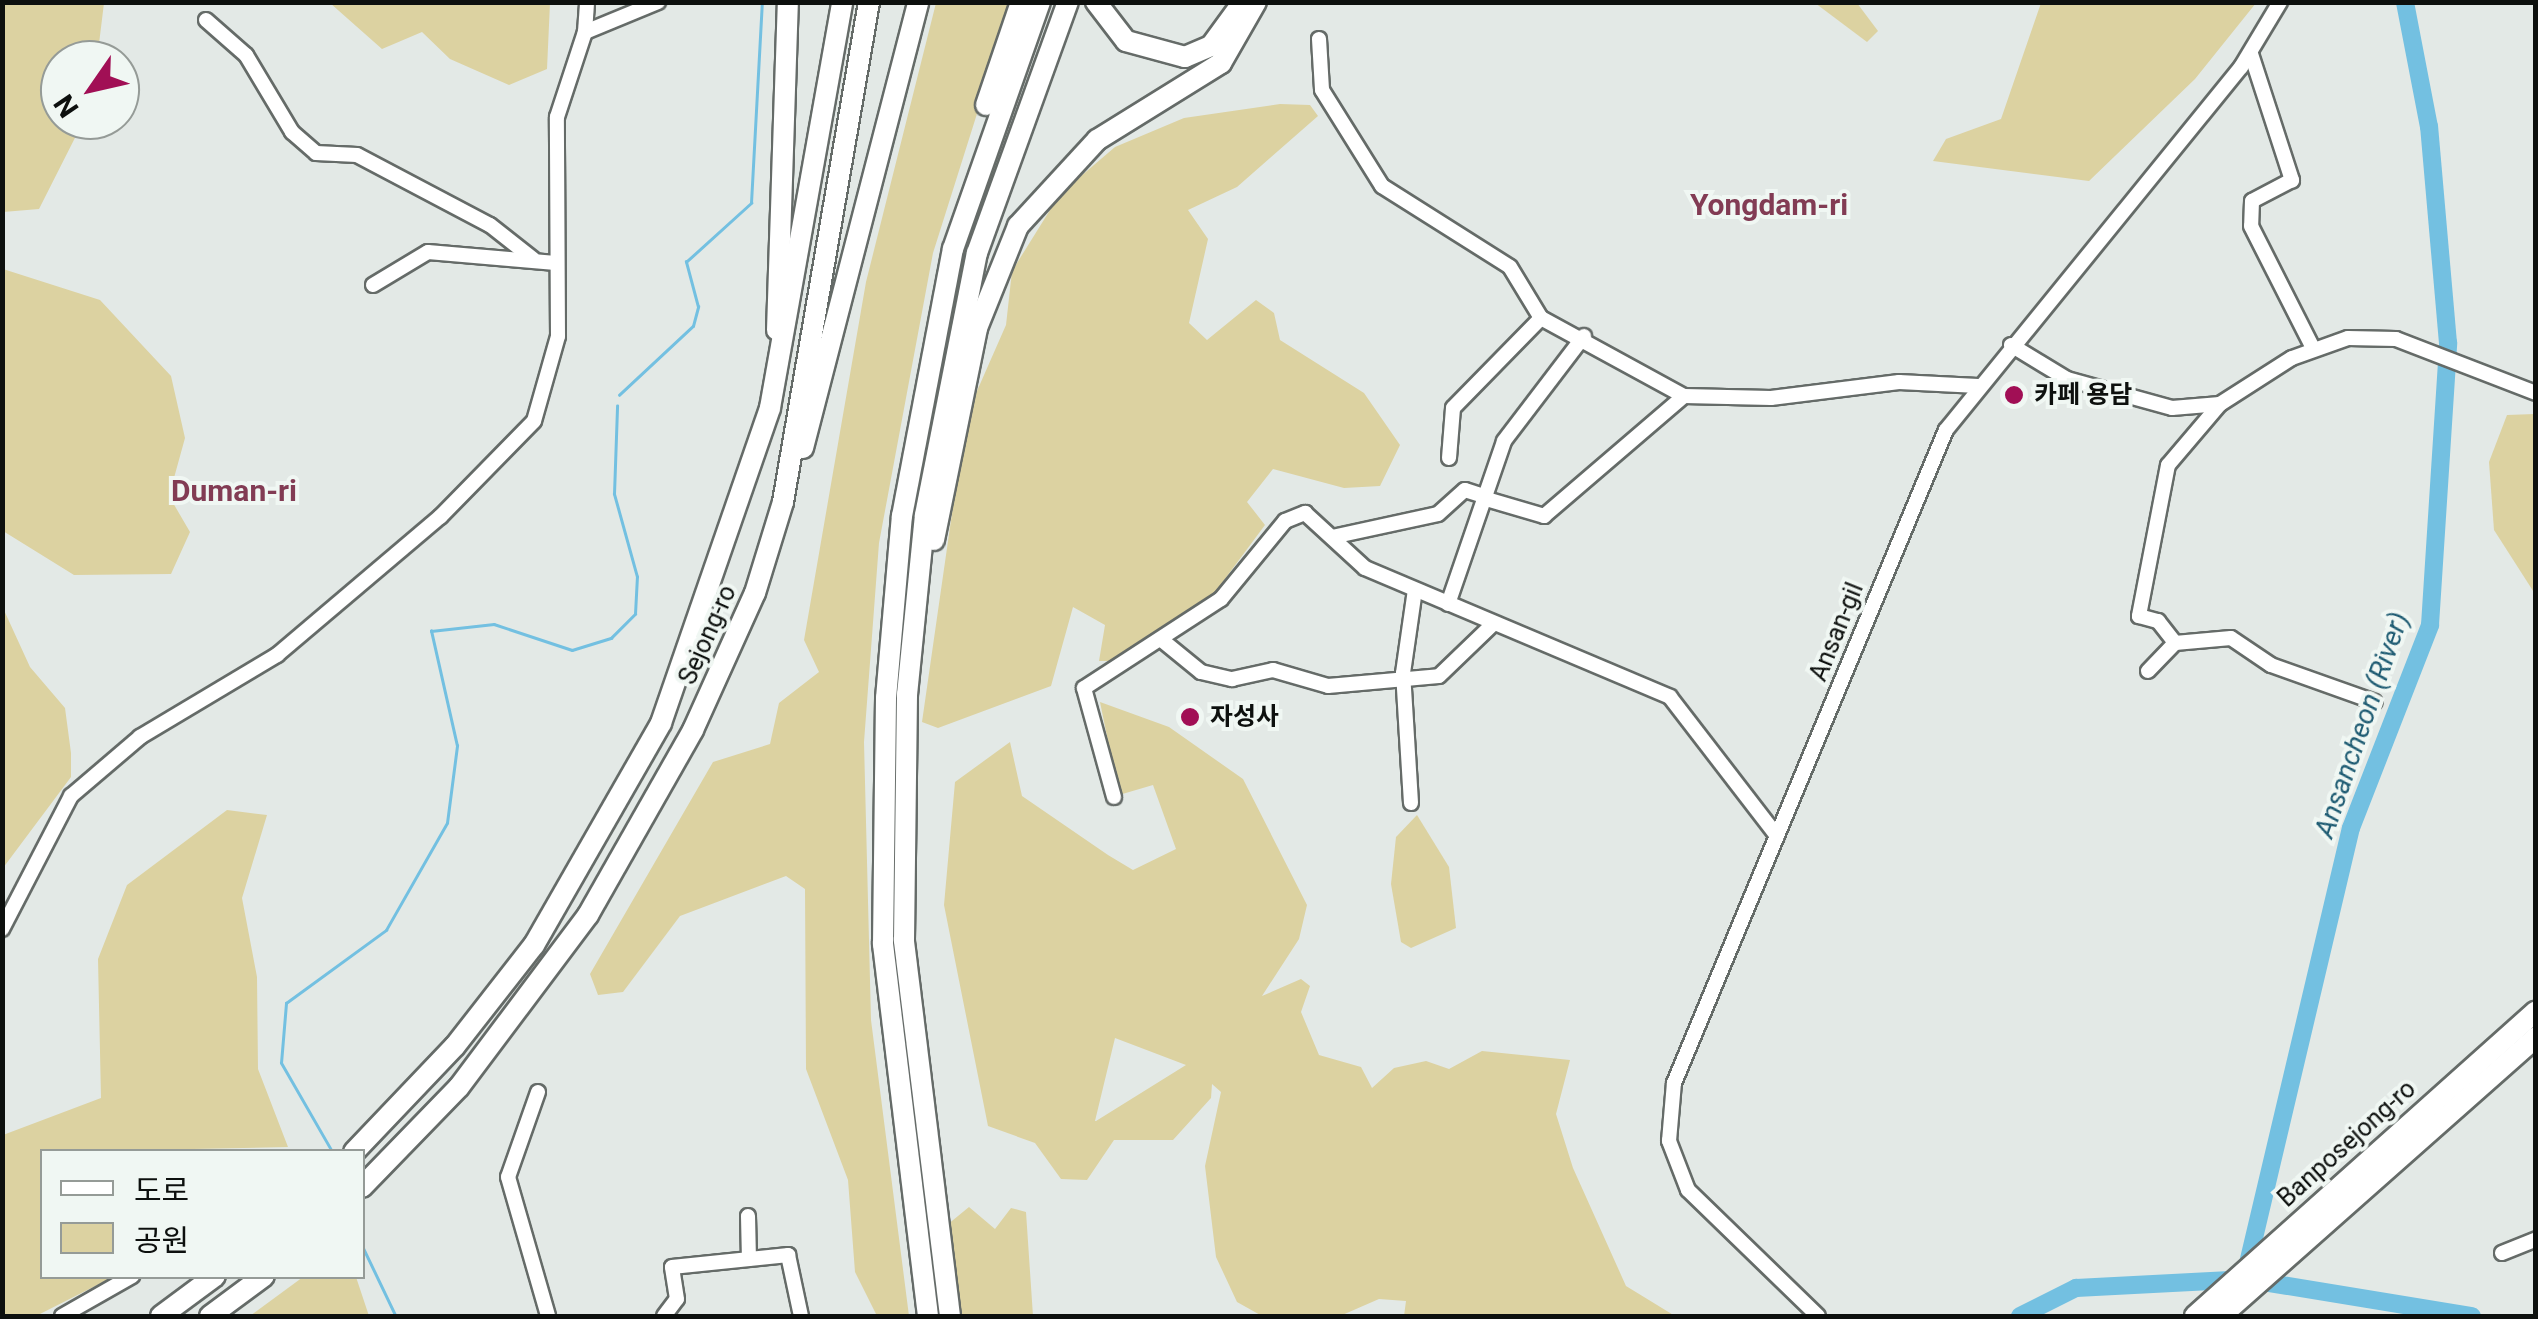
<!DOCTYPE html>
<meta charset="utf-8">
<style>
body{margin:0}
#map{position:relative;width:2538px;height:1319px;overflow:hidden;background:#e3e9e6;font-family:Roboto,"Noto Sans KR",sans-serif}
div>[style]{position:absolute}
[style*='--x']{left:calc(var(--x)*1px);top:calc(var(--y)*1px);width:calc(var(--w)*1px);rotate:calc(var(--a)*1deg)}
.green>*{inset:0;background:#dcd2a1}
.stream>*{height:2.5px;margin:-1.25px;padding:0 1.25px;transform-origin:1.25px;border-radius:1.25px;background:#73c0e1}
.river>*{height:18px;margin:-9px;padding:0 9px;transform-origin:9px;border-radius:9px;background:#73c0e1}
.roads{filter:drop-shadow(2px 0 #656b68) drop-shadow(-2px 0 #656b68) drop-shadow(0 2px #656b68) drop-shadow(0 -2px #656b68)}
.minor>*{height:14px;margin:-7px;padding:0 7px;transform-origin:7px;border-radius:7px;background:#fff}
.highway>*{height:20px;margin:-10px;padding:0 10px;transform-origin:10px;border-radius:10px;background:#fff}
.dots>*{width:28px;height:28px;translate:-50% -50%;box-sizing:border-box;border:5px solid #f0f7f3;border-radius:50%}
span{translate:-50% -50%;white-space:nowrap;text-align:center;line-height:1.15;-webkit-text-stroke:8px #f0f7f3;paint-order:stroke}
.poi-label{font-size:25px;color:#0d100e;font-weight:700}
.left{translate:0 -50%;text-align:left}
.street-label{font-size:25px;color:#0d100e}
.water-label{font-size:28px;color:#1f5c73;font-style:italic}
.quarter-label{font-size:30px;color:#823c54;font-weight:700}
.frame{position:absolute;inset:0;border:5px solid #0d100e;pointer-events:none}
.legend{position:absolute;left:40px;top:1149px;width:325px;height:130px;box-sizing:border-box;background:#f0f7f3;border:2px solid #959b97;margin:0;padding:12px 18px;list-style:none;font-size:30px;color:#0d100e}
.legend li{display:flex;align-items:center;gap:20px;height:50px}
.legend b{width:50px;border:2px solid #959b97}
.north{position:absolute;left:40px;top:40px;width:100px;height:100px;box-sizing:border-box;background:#f0f7f3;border:2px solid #959b97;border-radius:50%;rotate:236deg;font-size:28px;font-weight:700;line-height:40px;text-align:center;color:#0d100e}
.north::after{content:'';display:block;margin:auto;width:35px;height:45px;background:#a10f55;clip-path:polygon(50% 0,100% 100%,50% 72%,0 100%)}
</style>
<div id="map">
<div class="green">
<div style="clip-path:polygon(3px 2px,104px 3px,97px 60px,60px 60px,60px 120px,84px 120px,39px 209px,3px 212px)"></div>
<div style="clip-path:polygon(330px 3px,550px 3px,547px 69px,509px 85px,450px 59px,422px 32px,382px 49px)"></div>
<div style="clip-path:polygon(936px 3px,1012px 3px,933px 253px,879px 543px,864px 742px,871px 1020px,909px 1316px,877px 1316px,855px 1272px,848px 1180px,806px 1069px,805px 889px,786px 876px,680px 916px,623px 992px,598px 995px,590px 974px,713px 762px,770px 744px,779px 703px,819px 672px,804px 640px,866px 282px)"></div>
<div style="clip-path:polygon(1815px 3px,1857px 3px,1878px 31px,1867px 42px)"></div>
<div style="clip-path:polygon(2041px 3px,2041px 2px,2256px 3px,2195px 79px,2089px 181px,1933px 161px,1946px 139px,2001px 119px)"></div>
<div style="clip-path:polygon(1280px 104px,1310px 105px,1318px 116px,1237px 187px,1188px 210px,1208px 239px,1189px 323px,1207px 340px,1256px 300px,1274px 313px,1280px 340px,1364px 393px,1400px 445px,1380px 486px,1344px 488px,1273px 469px,1247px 502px,1265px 525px,1210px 599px,1117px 661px,1099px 661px,1105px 625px,1073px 607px,1051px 686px,938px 728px,922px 722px,966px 416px,1006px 325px,1012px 271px,1060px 194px,1115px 147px,1184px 118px)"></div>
<div style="clip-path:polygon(3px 269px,100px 300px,171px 376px,185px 438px,169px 496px,190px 532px,171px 574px,74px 575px,3px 531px)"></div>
<div style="clip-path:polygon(2535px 414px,2536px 414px,2535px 594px,2494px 530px,2489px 462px,2507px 415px)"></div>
<div style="clip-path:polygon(3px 608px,30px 667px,65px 708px,71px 753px,71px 777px,3px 868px)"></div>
<div style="clip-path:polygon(evenodd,1100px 702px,1169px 727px,1243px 779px,1307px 905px,1299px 939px,1262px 996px,1301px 979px,1310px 986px,1301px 1012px,1319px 1055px,1361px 1067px,1372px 1088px,1394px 1068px,1426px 1061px,1449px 1069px,1482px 1051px,1570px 1060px,1556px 1114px,1573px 1168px,1626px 1286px,1675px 1316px,1404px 1316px,1406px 1301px,1379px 1299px,1340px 1316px,1262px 1316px,1237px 1302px,1216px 1257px,1205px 1166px,1221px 1092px,1212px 1084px,1211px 1098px,1173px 1140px,1114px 1140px,1087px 1180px,1061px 1179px,1035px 1143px,988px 1126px,944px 905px,955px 782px,1010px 742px,1022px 796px,1108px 855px,1133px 870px,1176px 849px,1153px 785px,1119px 795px,1100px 702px,1115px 1038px,1186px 1065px,1096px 1121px,1095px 1121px,1115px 1038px)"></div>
<div style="clip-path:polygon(227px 810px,267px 815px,242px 898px,257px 977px,258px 1069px,288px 1147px,42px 1152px,42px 1276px,113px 1277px,36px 1316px,3px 1316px,3px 1135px,101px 1098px,98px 959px,127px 885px)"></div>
<div style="clip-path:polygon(1417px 815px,1449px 867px,1456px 928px,1411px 948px,1401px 942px,1391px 884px,1396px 837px)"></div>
<div style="clip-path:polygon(969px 1207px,995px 1229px,1011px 1208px,1026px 1212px,1033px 1316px,960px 1316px,947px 1225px)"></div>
<div style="clip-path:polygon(303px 1277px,356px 1277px,369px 1316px,250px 1316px)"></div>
</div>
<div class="stream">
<div style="--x:619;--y:395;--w:101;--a:-43"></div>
<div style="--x:693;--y:326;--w:20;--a:-75"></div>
<div style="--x:698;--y:307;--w:47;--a:-104.9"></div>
<div style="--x:686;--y:262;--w:88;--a:-42.2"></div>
<div style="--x:751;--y:203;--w:201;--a:-86.9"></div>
<div style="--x:331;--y:1150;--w:100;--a:-119.9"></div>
<div style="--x:281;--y:1063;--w:60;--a:-85.2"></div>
<div style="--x:286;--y:1003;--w:124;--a:-36.1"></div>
<div style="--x:386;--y:930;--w:123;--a:-60.3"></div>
<div style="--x:447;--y:823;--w:78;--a:-82.6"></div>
<div style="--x:457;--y:746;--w:118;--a:-102.7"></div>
<div style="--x:431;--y:631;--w:63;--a:-6.3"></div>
<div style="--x:494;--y:624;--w:82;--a:18.4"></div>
<div style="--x:572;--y:650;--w:41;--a:-17.1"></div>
<div style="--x:611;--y:638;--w:34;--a:-45"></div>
<div style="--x:635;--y:614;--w:37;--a:-87"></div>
<div style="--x:637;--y:577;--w:86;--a:-105.5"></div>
<div style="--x:614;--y:494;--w:88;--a:-88"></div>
<div style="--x:362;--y:1245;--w:79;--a:64.4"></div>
</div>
<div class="river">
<div style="--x:2245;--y:1276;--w:460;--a:-76.7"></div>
<div style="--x:2351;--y:828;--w:218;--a:-68.7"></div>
<div style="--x:2430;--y:625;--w:283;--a:-86.3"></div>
<div style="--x:2448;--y:343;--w:217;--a:-95"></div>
<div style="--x:2429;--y:127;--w:127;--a:-100.9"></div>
<div style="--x:2020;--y:1316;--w:63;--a:-26.6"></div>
<div style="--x:2076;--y:1288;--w:169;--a:-3"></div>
<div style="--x:2245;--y:1279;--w:230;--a:9.3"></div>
</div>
<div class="roads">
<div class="minor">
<div style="--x:206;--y:20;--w:53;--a:41.2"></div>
<div style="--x:246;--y:55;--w:90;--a:59.1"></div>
<div style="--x:292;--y:132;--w:32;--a:41"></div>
<div style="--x:316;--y:153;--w:41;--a:2.8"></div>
<div style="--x:357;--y:155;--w:150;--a:27.8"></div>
<div style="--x:490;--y:225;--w:55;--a:38.3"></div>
<div style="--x:585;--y:32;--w:30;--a:-86"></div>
<div style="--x:1319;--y:39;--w:51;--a:86.6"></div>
<div style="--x:1322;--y:90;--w:113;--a:58"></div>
<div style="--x:1382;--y:186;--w:151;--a:32.3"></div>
<div style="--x:1510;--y:267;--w:60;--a:58.7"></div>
<div style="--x:1541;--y:318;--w:163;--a:28.6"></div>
<div style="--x:1684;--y:396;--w:87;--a:1.3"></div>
<div style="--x:1771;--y:398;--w:129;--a:-7.1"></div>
<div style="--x:1899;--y:382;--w:79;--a:2.9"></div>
<div style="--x:2251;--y:54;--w:133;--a:72"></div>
<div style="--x:2292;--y:180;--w:45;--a:152.3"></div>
<div style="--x:2252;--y:201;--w:25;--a:92"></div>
<div style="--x:2251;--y:226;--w:137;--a:63.1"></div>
<div style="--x:373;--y:285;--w:64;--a:-31"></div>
<div style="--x:428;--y:252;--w:128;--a:4.9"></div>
<div style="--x:2011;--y:345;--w:66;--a:31.3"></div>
<div style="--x:2067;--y:379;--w:109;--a:15.4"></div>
<div style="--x:2172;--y:408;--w:48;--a:-4.8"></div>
<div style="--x:2220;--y:404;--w:85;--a:-32.6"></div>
<div style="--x:2292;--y:358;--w:59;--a:-19.7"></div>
<div style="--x:2348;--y:338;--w:48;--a:1.2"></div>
<div style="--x:2396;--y:339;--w:150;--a:21.1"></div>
<div style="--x:2220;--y:404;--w:80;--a:130.4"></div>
<div style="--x:2168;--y:465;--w:154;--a:100.9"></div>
<div style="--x:2139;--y:616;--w:20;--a:15"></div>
<div style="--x:2158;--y:621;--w:28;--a:52"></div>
<div style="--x:2175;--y:643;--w:56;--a:-5.1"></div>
<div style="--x:2231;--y:638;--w:48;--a:34"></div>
<div style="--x:2271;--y:665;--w:110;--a:19.6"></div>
<div style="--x:1449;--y:458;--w:50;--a:-85.4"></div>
<div style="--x:1453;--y:408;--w:126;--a:-45.6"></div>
<div style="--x:1483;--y:498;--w:64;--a:16.4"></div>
<div style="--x:1544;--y:516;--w:184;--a:-40.6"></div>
<div style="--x:1332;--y:537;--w:108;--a:-12.2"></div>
<div style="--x:1438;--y:514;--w:36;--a:-42"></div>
<div style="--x:1465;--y:490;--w:20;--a:18"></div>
<div style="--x:1448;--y:604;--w:172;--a:-71"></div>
<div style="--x:1504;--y:441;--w:132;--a:-52.7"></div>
<div style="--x:1163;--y:641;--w:49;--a:39.2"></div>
<div style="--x:1201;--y:672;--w:32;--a:13"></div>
<div style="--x:1232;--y:679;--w:42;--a:-12.4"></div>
<div style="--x:1273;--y:670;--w:57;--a:16.2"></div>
<div style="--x:1328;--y:686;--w:111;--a:-5.1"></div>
<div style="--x:1439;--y:676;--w:75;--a:-43.9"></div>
<div style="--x:2148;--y:671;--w:39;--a:-46"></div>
<div style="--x:1114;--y:797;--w:113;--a:-105.4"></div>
<div style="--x:1084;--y:688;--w:163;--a:-33"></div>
<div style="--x:1221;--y:599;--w:101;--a:-50.6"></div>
<div style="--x:1285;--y:521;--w:22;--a:-22"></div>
<div style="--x:1305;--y:513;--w:81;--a:42.5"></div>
<div style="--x:1365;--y:568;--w:331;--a:22.9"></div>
<div style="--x:1670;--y:697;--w:175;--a:52.4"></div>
<div style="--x:1411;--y:803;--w:130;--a:-93.5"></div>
<div style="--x:1403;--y:673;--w:84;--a:-81.8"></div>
<div style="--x:2;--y:929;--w:150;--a:-62.6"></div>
<div style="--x:71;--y:796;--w:91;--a:-40.5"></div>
<div style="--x:140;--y:737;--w:160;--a:-30.9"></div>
<div style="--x:277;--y:655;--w:214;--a:-40.3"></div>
<div style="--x:440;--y:517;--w:134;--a:-45.6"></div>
<div style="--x:534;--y:421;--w:88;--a:-74.2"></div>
<div style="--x:558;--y:336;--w:219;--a:-90.3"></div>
<div style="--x:557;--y:117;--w:89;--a:-71.8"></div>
<div style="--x:585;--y:32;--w:79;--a:-22.3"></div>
<div style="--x:538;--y:1092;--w:90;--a:109.4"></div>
<div style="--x:508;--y:1177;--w:145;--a:73.9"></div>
<div style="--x:748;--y:1216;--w:43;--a:88.7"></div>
<div style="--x:2502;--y:1253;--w:37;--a:-22"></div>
<div style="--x:62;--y:1316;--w:81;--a:-29.7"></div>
<div style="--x:664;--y:1316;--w:21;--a:-53"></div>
<div style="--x:677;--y:1299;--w:32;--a:-99"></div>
<div style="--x:672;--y:1267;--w:117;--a:-5.9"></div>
<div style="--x:788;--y:1255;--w:62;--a:78"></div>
<div style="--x:1818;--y:1316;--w:181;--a:-135.9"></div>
<div style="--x:1688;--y:1190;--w:53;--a:-111.2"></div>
<div style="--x:1669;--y:1141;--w:58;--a:-85.1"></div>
<div style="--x:1674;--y:1083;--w:707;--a:-67.39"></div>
<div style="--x:1946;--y:430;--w:468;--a:-50.9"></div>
<div style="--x:2241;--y:67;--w:76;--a:-59"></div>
</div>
<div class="highway">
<div style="--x:1096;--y:2;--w:49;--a:52.4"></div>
<div style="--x:1126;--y:41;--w:61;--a:15.2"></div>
<div style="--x:1185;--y:57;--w:28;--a:-23"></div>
<div style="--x:1211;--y:46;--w:54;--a:-54"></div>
<div style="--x:986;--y:105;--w:109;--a:-71.2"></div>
<div style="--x:777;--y:330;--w:328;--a:-88.1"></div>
<div style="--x:803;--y:448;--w:461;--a:-75.5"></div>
<div style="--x:934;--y:540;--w:216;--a:-78.5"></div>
<div style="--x:977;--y:328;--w:110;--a:-68.1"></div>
<div style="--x:1018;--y:226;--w:117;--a:-47.4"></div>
<div style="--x:1097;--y:140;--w:146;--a:-31.8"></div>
<div style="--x:1221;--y:63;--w:70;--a:-60.2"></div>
<div style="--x:354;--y:1152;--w:146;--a:-46.4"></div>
<div style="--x:455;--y:1046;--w:128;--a:-52"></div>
<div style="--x:534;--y:945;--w:256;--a:-60.2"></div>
<div style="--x:661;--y:723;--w:333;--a:-70.9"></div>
<div style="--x:770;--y:408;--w:412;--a:-79.9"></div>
<div style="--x:362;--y:1187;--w:139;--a:-45.9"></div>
<div style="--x:459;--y:1087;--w:215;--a:-53.1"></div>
<div style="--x:588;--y:915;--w:213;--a:-60.4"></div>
<div style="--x:693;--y:730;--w:150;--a:-65.7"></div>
<div style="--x:755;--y:593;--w:95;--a:-72.9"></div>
<div style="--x:783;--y:502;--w:507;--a:-80.24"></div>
<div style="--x:161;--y:1316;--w:67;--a:-36.5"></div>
<div style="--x:210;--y:1316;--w:67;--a:-36.5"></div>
<div style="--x:928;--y:1316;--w:375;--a:-96.9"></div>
<div style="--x:883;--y:944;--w:246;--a:-89.3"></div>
<div style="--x:886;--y:698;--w:183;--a:-85"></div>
<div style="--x:902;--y:516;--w:272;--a:-79.2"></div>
<div style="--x:953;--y:249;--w:262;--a:-70.6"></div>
<div style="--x:950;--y:1316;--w:379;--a:-97"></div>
<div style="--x:904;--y:940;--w:245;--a:-89.3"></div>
<div style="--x:907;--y:695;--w:181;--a:-84.3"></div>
<div style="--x:925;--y:515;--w:267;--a:-78.8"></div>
<div style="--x:977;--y:253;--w:267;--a:-70.1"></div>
<div style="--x:2195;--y:1316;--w:457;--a:-41.8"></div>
<div style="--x:2221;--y:1316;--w:421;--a:-41.5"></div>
</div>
</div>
<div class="dots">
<div style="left:2014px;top:395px;background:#a10f55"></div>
<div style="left:1190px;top:717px;background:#a10f55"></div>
</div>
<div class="poi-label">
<span class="left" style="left:2034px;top:395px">카페 용담</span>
<span class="left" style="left:1210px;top:717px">자성사</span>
</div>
<div class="street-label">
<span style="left:1837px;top:632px;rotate:-68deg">Ansan-gil</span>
<span style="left:708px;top:635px;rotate:-66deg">Sejong-ro</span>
<span style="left:2347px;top:1144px;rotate:-42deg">Banposejong-ro</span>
</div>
<div class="water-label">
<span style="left:2362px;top:725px;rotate:-71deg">Ansancheon (River)</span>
</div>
<div class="quarter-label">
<span style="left:1769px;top:205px">Yongdam-ri</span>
<span style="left:234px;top:491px">Duman-ri</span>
</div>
<div class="frame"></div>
<ul class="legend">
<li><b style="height:12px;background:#fff"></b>도로</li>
<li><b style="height:28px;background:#dcd2a1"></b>공원</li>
</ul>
<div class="north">N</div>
</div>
